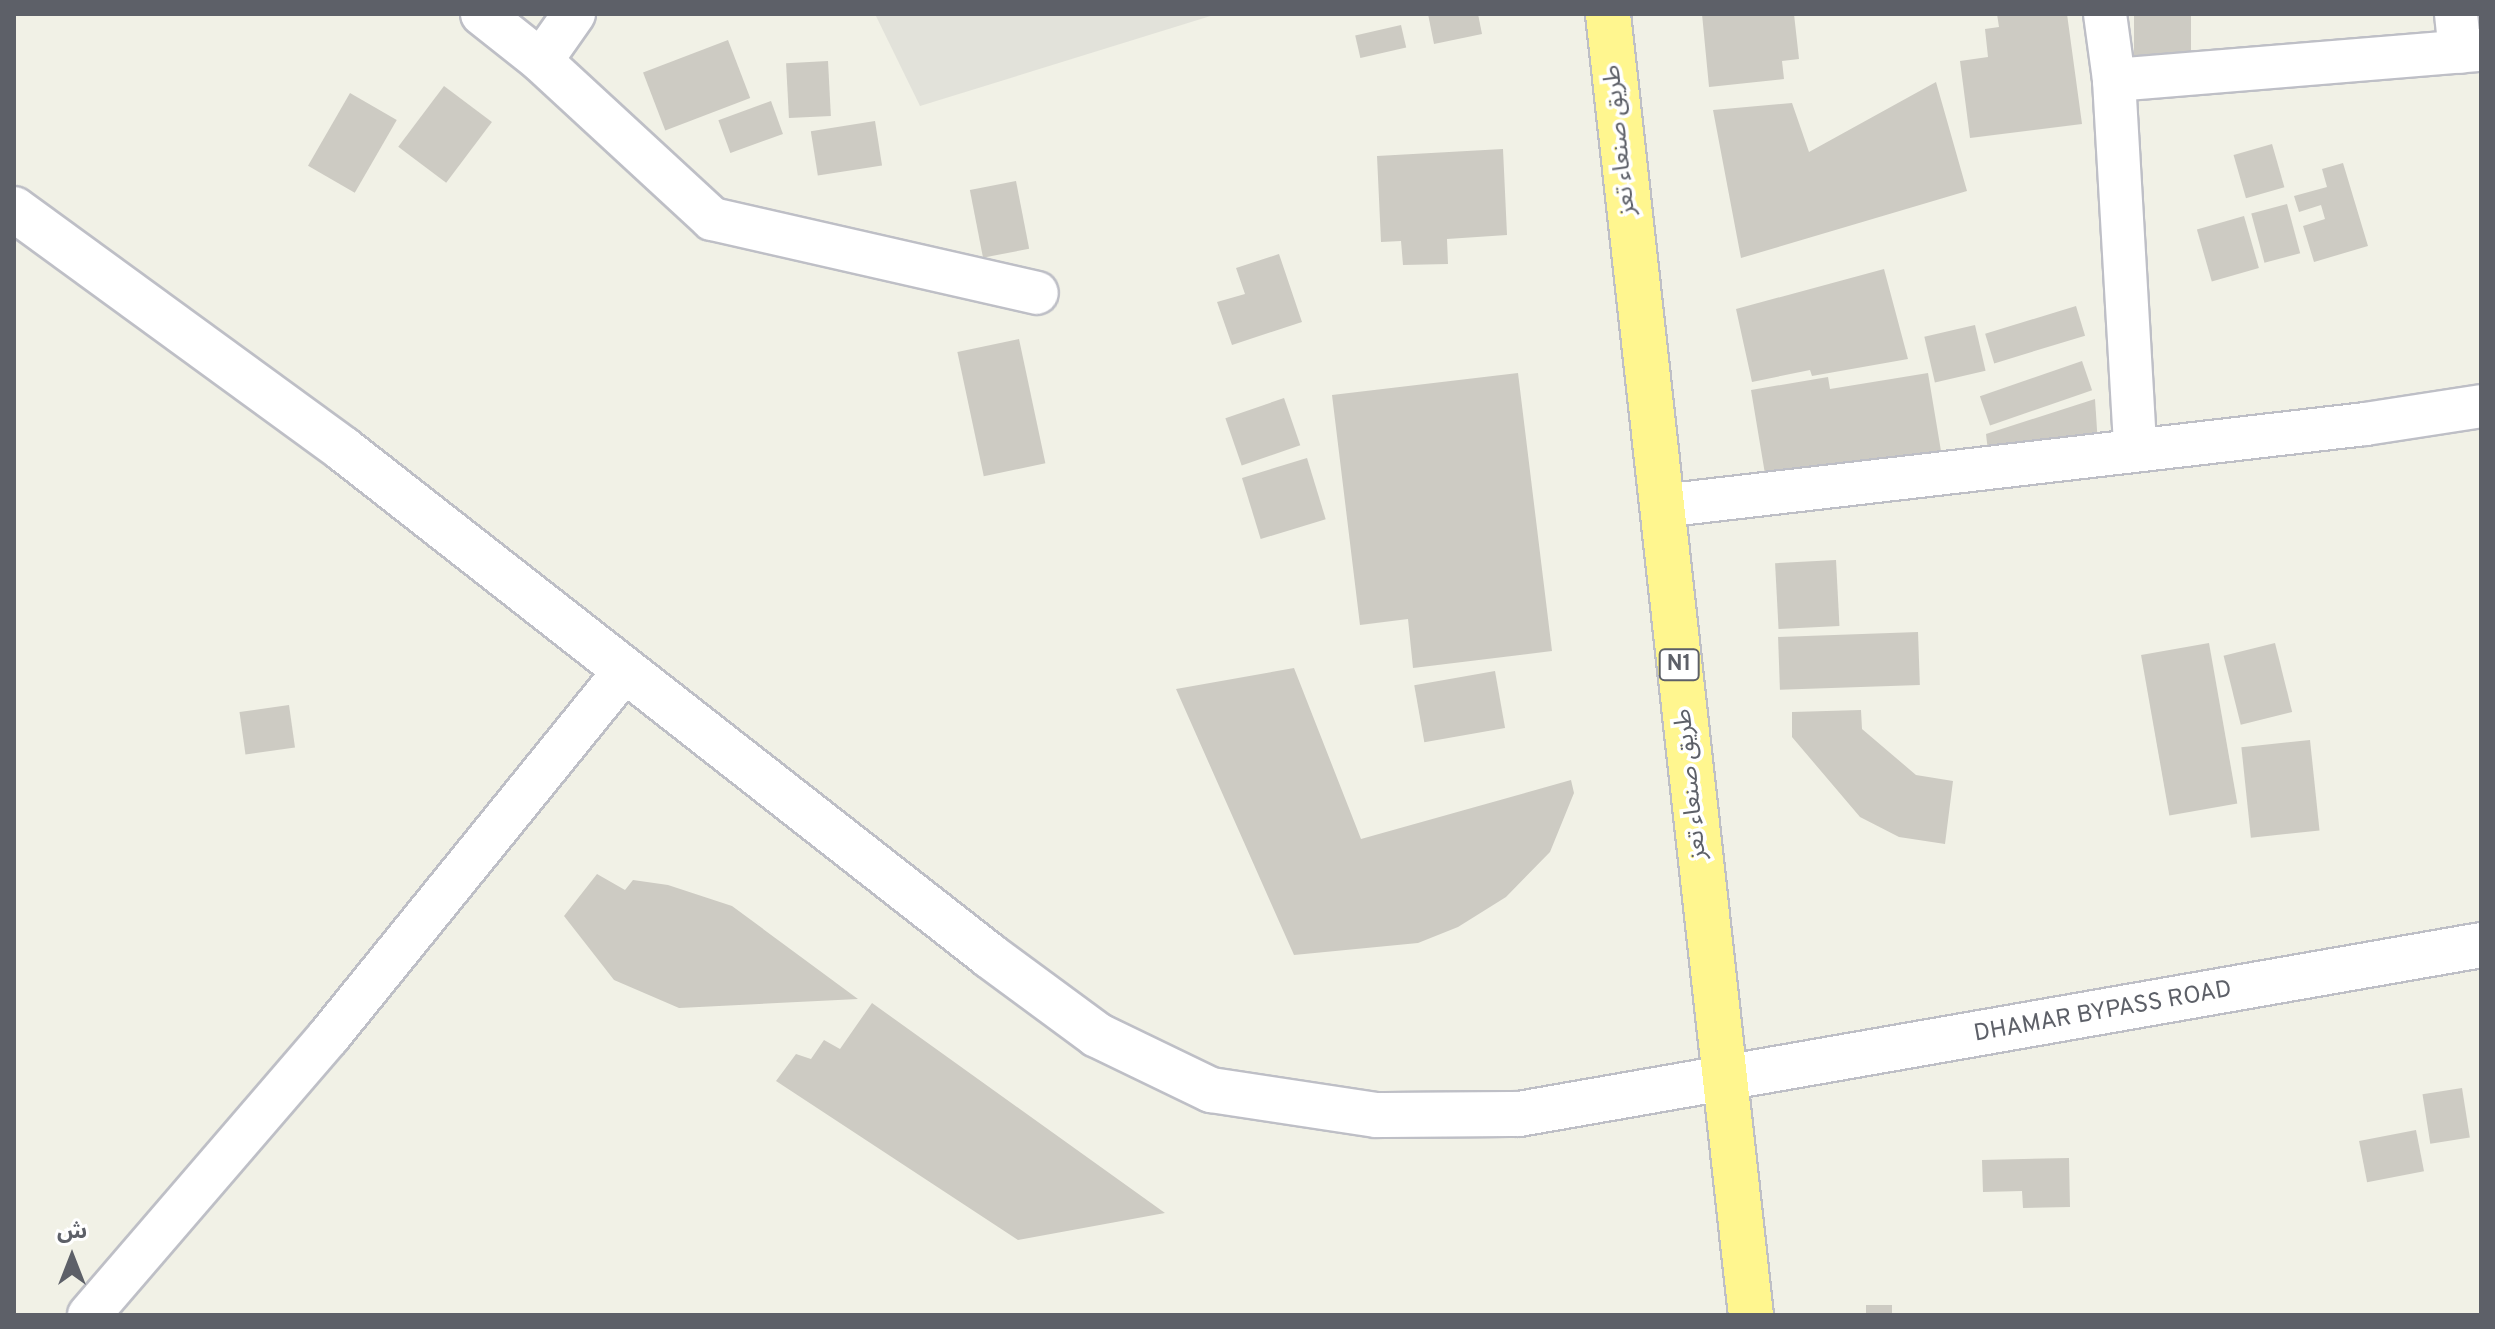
<!DOCTYPE html>
<meta charset="utf-8">
<style>
body{margin:0}
#map{position:relative;width:2495px;height:1329px;overflow:hidden;background:#f1f1e6;font-family:Overpass,"Noto Sans Arabic",sans-serif}
div>[style]{position:absolute}
[style*='--x']{left:calc(var(--x)*1px);top:calc(var(--y)*1px);width:calc(var(--w)*1px);rotate:calc(var(--a)*1deg)}
.industrial>*{inset:0;background:#e2e2da}
.building>*{inset:0;background:#cdcbc3;transform-origin:0 0}
.roads{filter:drop-shadow(2px 0 #bebfc6) drop-shadow(-2px 0 #bebfc6) drop-shadow(0 2px #bebfc6) drop-shadow(0 -2px #bebfc6)}
.street>*{height:42px;margin:-21px;padding:0 21px;transform-origin:21px;border-radius:21px;background:#fff}
.secondary>*{height:44px;margin:-22px;padding:0 22px;transform-origin:22px;border-radius:22px;background:#fff}
.highway>*{height:44px;margin:-22px;padding:0 22px;transform-origin:22px;border-radius:22px;background:#fff68f}
span{translate:-50% -50%;white-space:nowrap;text-align:center;line-height:1.15;-webkit-text-stroke:7px #fff;paint-order:stroke}
.shield-label span{padding:2px 6px;background:#fff;border:2px solid;border-radius:6px;-webkit-text-stroke-width:0}
.shield-label{font-size:22px;color:#5d6068;font-weight:700}
.street-label{font-size:24px;color:#5d6068}
.frame{position:absolute;inset:0;border:16px solid #5d6068;pointer-events:none}
.north{position:absolute;left:32px;top:1217px;width:80px;height:80px;-webkit-text-stroke:6px #fff;paint-order:stroke;rotate:0deg;font-size:22px;font-weight:700;line-height:32px;text-align:center;color:#5d6068}
.north::after{content:'';display:block;margin:auto;width:28px;height:36px;background:#5d6068;clip-path:polygon(50% 0,100% 100%,50% 72%,0 100%)}
</style>
<div id="map">
<div class="industrial">
<div style="clip-path:polygon(875px 14px,1217px 14px,920px 106px)"></div>
</div>
<div class="building">
<div style="clip-path:polygon(1428px 14px,1478px 14px,1482px 34px,1434px 44px)"></div>
<div style="clip-path:polygon(1702px 14px,1794px 14px,1799px 59px,1782px 61px,1784px 79px,1709px 87px)"></div>
<div style="clip-path:polygon(1997px 14px,2067px 14px,2082px 124px,1970px 138px,1960px 61px,1988px 57px,1985px 29px,1999px 27px)"></div>
<div style="left:2134px;top:14px;width:57px;height:50px"></div>
<div style="left:1401px;top:25px;width:23px;height:47px;rotate:77deg"></div>
<div style="left:728px;top:40px;width:62px;height:91px;rotate:69deg"></div>
<div style="left:828px;top:61px;width:55px;height:42px;rotate:87deg"></div>
<div style="clip-path:polygon(1936px 82px,1967px 191px,1741px 258px,1713px 110px,1792px 103px,1809px 152px)"></div>
<div style="left:444px;top:86px;width:60px;height:76px;rotate:37deg"></div>
<div style="left:350px;top:93px;width:54px;height:84px;rotate:30deg"></div>
<div style="left:771px;top:101px;width:35px;height:56px;rotate:70deg"></div>
<div style="left:875px;top:121px;width:45px;height:65px;rotate:81deg"></div>
<div style="left:2272px;top:144px;width:45px;height:40px;rotate:74deg"></div>
<div style="clip-path:polygon(1503px 149px,1507px 235px,1447px 239px,1448px 264px,1403px 265px,1401px 241px,1381px 242px,1377px 156px)"></div>
<div style="clip-path:polygon(2343px 163px,2368px 246px,2314px 262px,2303px 226px,2325px 219px,2321px 205px,2299px 212px,2294px 196px,2327px 187px,2322px 169px)"></div>
<div style="left:1016px;top:181px;width:69px;height:47px;rotate:79deg"></div>
<div style="left:2287px;top:204px;width:51px;height:37px;rotate:75deg"></div>
<div style="left:2244px;top:216px;width:54px;height:49px;rotate:74deg"></div>
<div style="clip-path:polygon(1279px 254px,1302px 322px,1232px 345px,1217px 302px,1245px 294px,1236px 268px)"></div>
<div style="clip-path:polygon(1884px 269px,1908px 359px,1812px 376px,1810px 370px,1752px 382px,1736px 309px)"></div>
<div style="left:2076px;top:306px;width:31px;height:95px;rotate:73deg"></div>
<div style="left:1975px;top:325px;width:47px;height:52px;rotate:77deg"></div>
<div style="left:1019px;top:339px;width:127px;height:63px;rotate:78deg"></div>
<div style="left:2082px;top:361px;width:31px;height:108px;rotate:71deg"></div>
<div style="clip-path:polygon(1518px 373px,1552px 651px,1413px 668px,1408px 619px,1360px 625px,1332px 395px)"></div>
<div style="clip-path:polygon(1928px 373px,1945px 475px,1770px 504px,1751px 390px,1828px 377px,1830px 389px)"></div>
<div style="left:1284px;top:398px;width:50px;height:62px;rotate:71deg"></div>
<div style="clip-path:polygon(2095px 399px,2098px 445px,1991px 477px,1986px 434px)"></div>
<div style="left:1307px;top:458px;width:64px;height:68px;rotate:73deg"></div>
<div style="left:1836px;top:560px;width:66px;height:61px;rotate:87deg"></div>
<div style="left:1918px;top:632px;width:53px;height:140px;rotate:88deg"></div>
<div style="left:2209px;top:643px;width:163px;height:69px;rotate:80deg"></div>
<div style="left:2275px;top:643px;width:71px;height:53px;rotate:76deg"></div>
<div style="clip-path:polygon(1294px 668px,1361px 839px,1571px 780px,1574px 793px,1550px 852px,1506px 897px,1458px 927px,1418px 943px,1294px 955px,1176px 689px)"></div>
<div style="left:1495px;top:671px;width:58px;height:82px;rotate:80deg"></div>
<div style="left:289px;top:705px;width:43px;height:50px;rotate:82deg"></div>
<div style="clip-path:polygon(1861px 710px,1862px 729px,1916px 775px,1953px 781px,1945px 844px,1899px 837px,1860px 817px,1792px 737px,1792px 712px)"></div>
<div style="left:2310px;top:740px;width:91px;height:69px;rotate:84deg"></div>
<div style="clip-path:polygon(597px 874px,625px 890px,633px 880px,668px 885px,732px 906px,858px 999px,679px 1008px,614px 980px,564px 916px)"></div>
<div style="clip-path:polygon(872px 1003px,1165px 1213px,1018px 1240px,776px 1081px,796px 1054px,811px 1059px,824px 1040px,840px 1049px)"></div>
<div style="left:2462px;top:1088px;width:50px;height:40px;rotate:81deg"></div>
<div style="left:2416px;top:1130px;width:42px;height:58px;rotate:79deg"></div>
<div style="clip-path:polygon(2069px 1158px,2070px 1207px,2023px 1208px,2022px 1191px,1983px 1192px,1982px 1160px)"></div>
<div style="left:1892px;top:1305px;width:10px;height:26px;rotate:90deg"></div>
</div>
<div class="roads">
<div class="street">
<div style="--x:482;--y:14;--w:75;--a:38.5"></div>
<div style="--x:574;--y:14;--w:57;--a:125.1"></div>
<div style="--x:541;--y:61;--w:233;--a:42.7"></div>
<div style="--x:712;--y:219;--w:333;--a:12.8"></div>
<div style="--x:2105;--y:14;--w:67;--a:82.2"></div>
<div style="--x:2114;--y:80;--w:369;--a:86.7"></div>
<div style="--x:2456;--y:14;--w:38;--a:84"></div>
<div style="--x:2114;--y:80;--w:368;--a:-4.7"></div>
<div style="--x:1662;--y:506;--w:708;--a:-6.65"></div>
<div style="--x:2365;--y:424;--w:117;--a:-8.8"></div>
<div style="--x:89;--y:1315;--w:368;--a:-49.3"></div>
<div style="--x:329;--y:1036;--w:471;--a:-51"></div>
</div>
<div class="secondary">
<div style="--x:14;--y:209;--w:407;--a:36.1"></div>
<div style="--x:343;--y:449;--w:822;--a:38.08"></div>
<div style="--x:990;--y:956;--w:133;--a:36.4"></div>
<div style="--x:1097;--y:1035;--w:127;--a:25.8"></div>
<div style="--x:1211;--y:1090;--w:167;--a:8.6"></div>
<div style="--x:1376;--y:1115;--w:143;--a:-0.4"></div>
<div style="--x:1519;--y:1114;--w:977;--a:-9.96"></div>
</div>
<div class="highway">
<div style="--x:1608;--y:14;--w:1309;--a:83.73"></div>
</div>
</div>
<div class="shield-label">
<span style="left:1679px;top:665px">N1</span>
</div>
<div class="street-label">
<span style="left:1621px;top:140px;rotate:-96deg">طريق صنعاء تعز</span>
<span style="left:1692px;top:784px;rotate:-96deg">طريق صنعاء تعز</span>
<span style="left:2103px;top:1013px;rotate:-10deg">DHAMAR BYPASS ROAD</span>
</div>
<div class="frame"></div>
<div class="north">ش</div>
</div>
